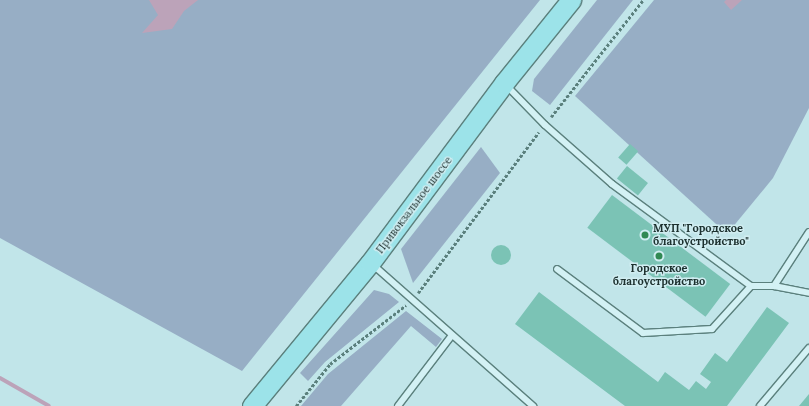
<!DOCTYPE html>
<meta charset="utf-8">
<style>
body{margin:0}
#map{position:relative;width:809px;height:406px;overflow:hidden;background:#c1e5e9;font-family:Lora,serif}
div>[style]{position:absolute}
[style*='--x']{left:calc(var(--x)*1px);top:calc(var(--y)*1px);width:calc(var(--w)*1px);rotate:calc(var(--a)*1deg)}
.green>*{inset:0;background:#97aec5}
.water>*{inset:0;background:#bca3b9}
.stream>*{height:4px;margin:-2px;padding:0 2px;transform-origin:2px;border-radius:2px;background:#bca3b9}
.building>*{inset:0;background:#7bc3b5;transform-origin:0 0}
.round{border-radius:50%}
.path>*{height:2.5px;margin-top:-1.25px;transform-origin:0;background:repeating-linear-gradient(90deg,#5b807d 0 3px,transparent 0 5px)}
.roads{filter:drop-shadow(1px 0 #5b807d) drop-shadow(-1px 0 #5b807d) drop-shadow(0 1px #5b807d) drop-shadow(0 -1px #5b807d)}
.lane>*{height:6px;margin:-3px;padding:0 3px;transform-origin:3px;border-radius:3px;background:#d3f1f4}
.primary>*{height:19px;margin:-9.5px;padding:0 9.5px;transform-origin:9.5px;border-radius:9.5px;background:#9ce3e9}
.dots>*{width:11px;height:11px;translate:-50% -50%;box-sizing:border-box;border:2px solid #d0edf1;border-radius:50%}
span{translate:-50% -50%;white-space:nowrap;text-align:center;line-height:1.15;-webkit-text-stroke:3px #d0edf1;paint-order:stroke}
.street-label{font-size:11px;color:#1d312f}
.poi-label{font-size:11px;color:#1d312f;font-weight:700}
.left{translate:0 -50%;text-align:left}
</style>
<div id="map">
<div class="green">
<div style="clip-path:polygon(0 0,540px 0,242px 371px,0 238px)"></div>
<div style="clip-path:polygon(597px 0,633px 0,550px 105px,532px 91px,534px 79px)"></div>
<div style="clip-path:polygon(654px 0,809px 0,809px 108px,773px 178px,727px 234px,575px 96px)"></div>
<div style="clip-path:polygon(481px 147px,500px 173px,413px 283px,401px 249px)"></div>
<div style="clip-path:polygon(374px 290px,389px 294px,399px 302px,325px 362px,308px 381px,300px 373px)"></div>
<div style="clip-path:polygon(406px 311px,442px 339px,436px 347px,411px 326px,341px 406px,301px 406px,328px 374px)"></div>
</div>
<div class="water">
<div style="clip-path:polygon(149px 0,198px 0,184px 11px,172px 29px,142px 33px,158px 15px)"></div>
<div style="clip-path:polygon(726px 0,742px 0,731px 10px,724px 2px)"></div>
</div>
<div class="stream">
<div style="--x:0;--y:378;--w:56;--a:29.7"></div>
</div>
<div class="building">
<div style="left:630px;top:144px;width:11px;height:18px;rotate:41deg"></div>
<div style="left:627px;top:166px;width:27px;height:16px;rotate:39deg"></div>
<div style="left:612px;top:195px;width:148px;height:41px;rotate:37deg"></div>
<div class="round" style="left:491px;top:245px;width:20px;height:20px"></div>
<div style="clip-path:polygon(539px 292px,658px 382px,665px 372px,689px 390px,696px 381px,706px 389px,711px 382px,700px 374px,715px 353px,727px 362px,767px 307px,789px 323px,727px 406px,625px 406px,515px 324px)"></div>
<div style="clip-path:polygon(809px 394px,809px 406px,799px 406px)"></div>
</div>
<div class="path">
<div style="--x:551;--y:117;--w:149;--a:-51.8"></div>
<div style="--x:418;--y:293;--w:201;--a:-53.1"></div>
<div style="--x:296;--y:406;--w:54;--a:-51"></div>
<div style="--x:330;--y:364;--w:96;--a:-37.8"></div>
</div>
<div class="roads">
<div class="lane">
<div style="--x:505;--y:84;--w:57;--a:45.7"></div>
<div style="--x:545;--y:125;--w:89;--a:41.4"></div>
<div style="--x:612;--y:184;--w:172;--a:36.3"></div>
<div style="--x:751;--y:286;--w:58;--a:132.2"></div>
<div style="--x:712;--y:329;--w:69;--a:176.7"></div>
<div style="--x:643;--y:333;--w:107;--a:-143.3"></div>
<div style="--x:372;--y:264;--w:215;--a:41.4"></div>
<div style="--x:751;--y:286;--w:23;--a:0"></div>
<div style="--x:774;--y:286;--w:36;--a:11"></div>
<div style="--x:774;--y:286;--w:64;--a:-57.1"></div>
<div style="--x:398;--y:406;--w:89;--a:-52.7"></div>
<div style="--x:760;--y:406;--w:76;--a:-49.8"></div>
</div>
<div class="primary">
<div style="--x:252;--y:406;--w:185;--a:-50.5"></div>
<div style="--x:370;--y:263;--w:224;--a:-53.3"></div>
<div style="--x:504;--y:83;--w:107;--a:-51.1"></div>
</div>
</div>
<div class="dots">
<div style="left:645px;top:235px;background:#318953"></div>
<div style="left:659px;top:256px;background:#318953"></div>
</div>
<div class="street-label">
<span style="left:414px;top:205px;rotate:-53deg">Привокзальное шоссе</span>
</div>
<div class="poi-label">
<span class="left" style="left:653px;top:235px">МУП "Городское<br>благоустройство"</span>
<span style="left:659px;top:275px">Городское<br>благоустройство</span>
</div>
</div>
